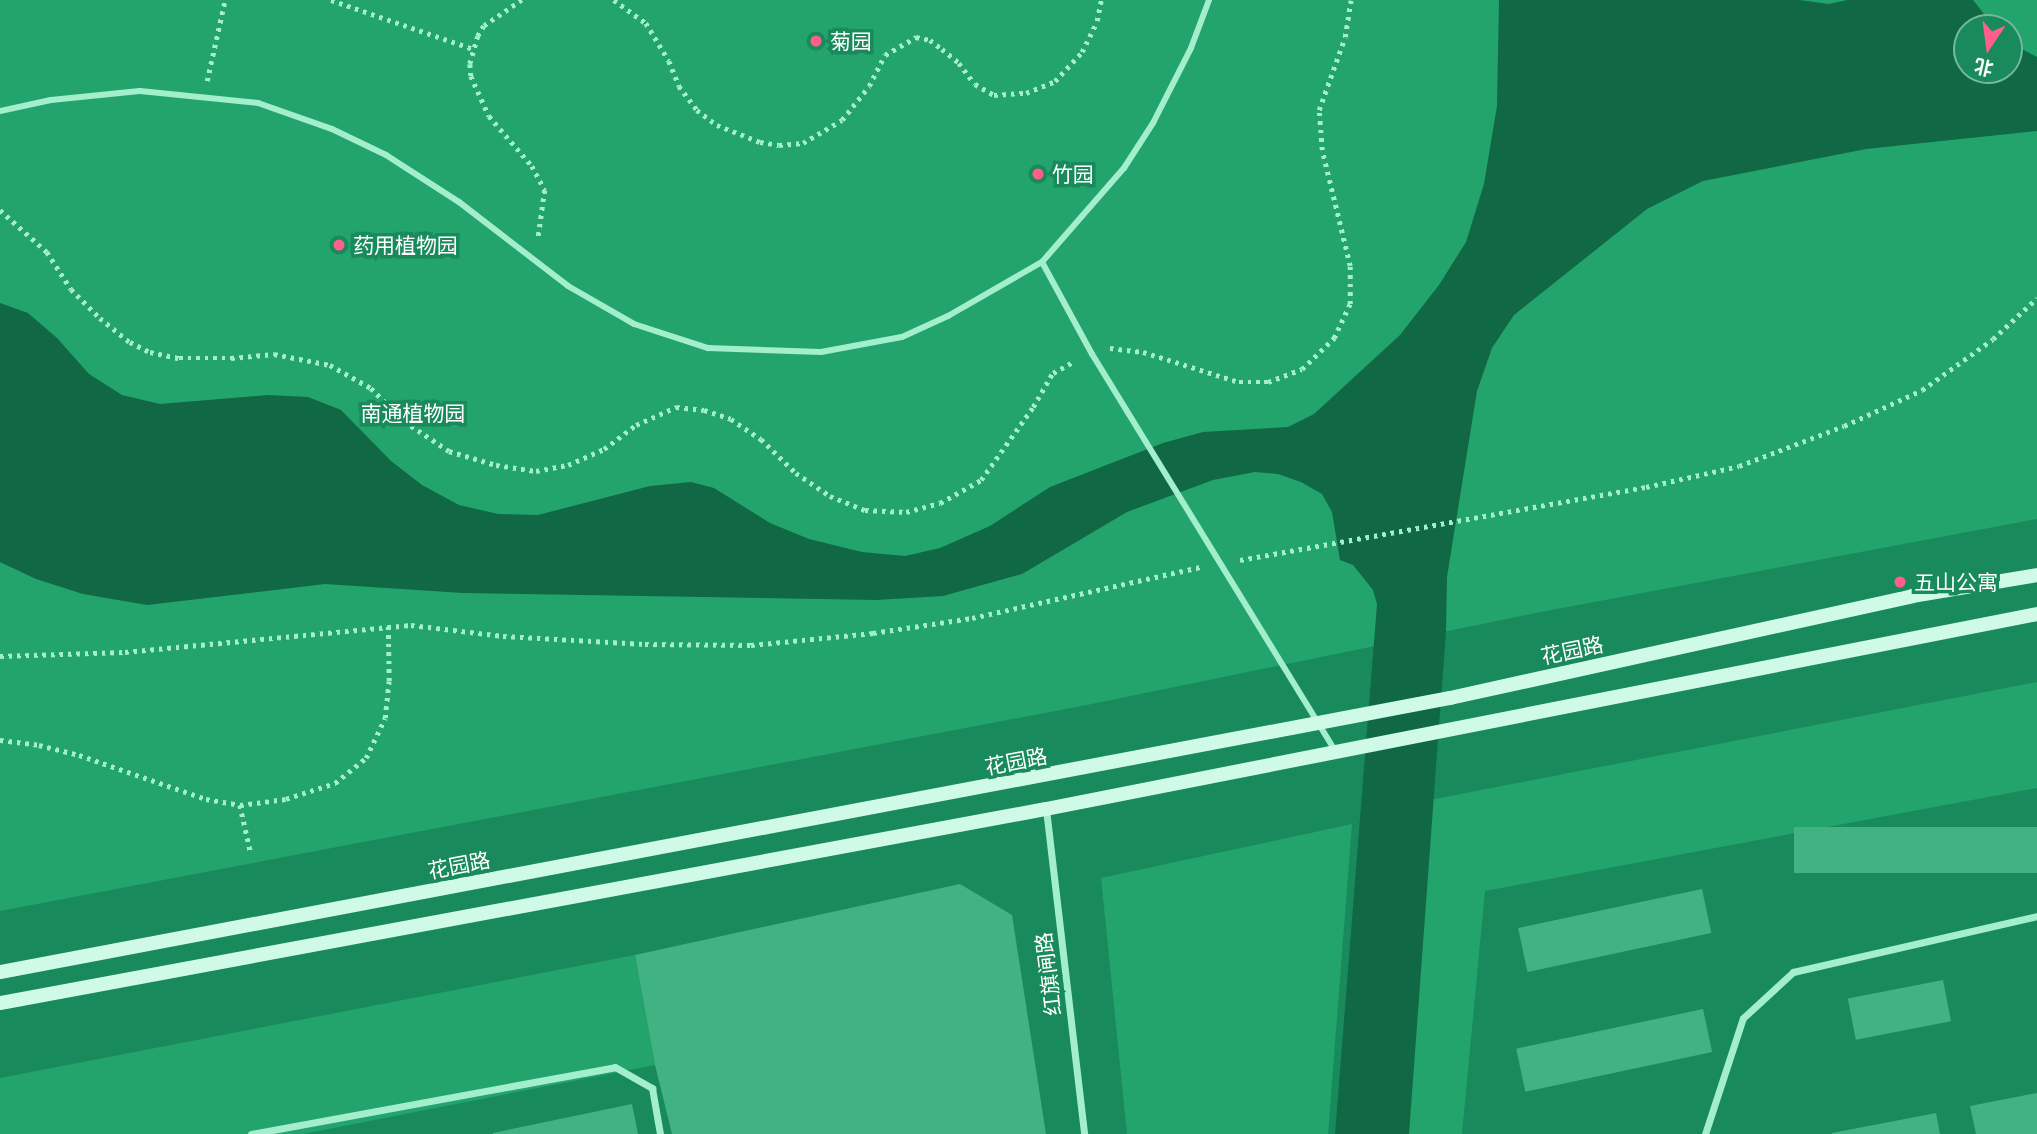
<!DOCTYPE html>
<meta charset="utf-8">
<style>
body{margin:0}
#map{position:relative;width:2037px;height:1134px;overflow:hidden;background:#198a5b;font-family:Ubuntu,"Noto Sans SC",sans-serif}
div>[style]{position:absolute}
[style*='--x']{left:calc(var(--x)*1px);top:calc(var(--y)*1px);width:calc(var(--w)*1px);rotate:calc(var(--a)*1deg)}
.green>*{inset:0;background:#22a46c}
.water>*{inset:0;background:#106844}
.building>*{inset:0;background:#41b383;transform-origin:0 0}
.path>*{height:4.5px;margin-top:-2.25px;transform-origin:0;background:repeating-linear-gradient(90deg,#a3eecd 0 3.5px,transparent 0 8.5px)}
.pedestrian>*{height:6px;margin:-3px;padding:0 3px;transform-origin:3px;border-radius:3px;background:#a3eecd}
.minor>*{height:7px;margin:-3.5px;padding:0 3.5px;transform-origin:3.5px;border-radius:3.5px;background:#a3eecd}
.secondary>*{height:14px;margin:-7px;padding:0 7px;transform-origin:7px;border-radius:7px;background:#d0fae8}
.dots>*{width:19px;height:19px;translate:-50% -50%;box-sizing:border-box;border:4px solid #198a5b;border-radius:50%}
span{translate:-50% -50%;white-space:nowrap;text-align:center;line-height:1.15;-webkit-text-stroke:7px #198a5b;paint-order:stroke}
.poi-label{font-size:21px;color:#fff}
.left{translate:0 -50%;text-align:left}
.park-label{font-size:21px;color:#fff}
.street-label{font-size:21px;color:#fff}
.north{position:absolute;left:1953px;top:14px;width:70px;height:70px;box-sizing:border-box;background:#198a5b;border:2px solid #75b99d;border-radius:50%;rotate:193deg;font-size:19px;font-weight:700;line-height:28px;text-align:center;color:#fff}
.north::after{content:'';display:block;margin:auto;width:24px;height:32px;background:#ff5f8a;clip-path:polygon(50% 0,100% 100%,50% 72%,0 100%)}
</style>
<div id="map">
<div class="green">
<div style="clip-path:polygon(evenodd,0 0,2037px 0,2037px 519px,1546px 611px,1087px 705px,0 911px,0 0,1967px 28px,2009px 28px,2009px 70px,1967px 70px,1967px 28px)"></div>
<div style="clip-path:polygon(2037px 682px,2037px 788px,1485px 891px,1462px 1134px,1405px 1134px,1430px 800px)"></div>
<div style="clip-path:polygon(1352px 824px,1328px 1134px,1127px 1134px,1101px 878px)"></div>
<div style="clip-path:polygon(635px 955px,655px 1065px,303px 1134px,0 1134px,0 1078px)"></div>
</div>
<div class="water">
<div style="clip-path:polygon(1499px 0,1799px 0,1829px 4px,1847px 0,1973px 0,1995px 28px,1967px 28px,1967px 70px,2009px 70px,2009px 42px,2037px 57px,2037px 131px,1866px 149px,1703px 181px,1647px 209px,1514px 315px,1492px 348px,1477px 391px,1447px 577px,1446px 631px,1409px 1134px,1335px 1134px,1377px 604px,1373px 590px,1353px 565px,1340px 560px,1332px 512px,1322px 494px,1301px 482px,1278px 474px,1255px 472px,1213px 480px,1127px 512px,1022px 574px,943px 596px,876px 600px,463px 593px,325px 584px,147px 605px,83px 594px,36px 579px,0 562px,0 303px,28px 313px,57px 338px,89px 374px,122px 395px,160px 404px,268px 395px,308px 397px,341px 410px,391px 461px,422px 485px,459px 505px,498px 514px,538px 515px,650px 486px,691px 482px,714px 488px,770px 523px,809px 539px,862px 552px,905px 556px,940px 548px,990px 526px,1050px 487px,1163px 443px,1203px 432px,1288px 427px,1314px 414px,1400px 335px,1439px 285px,1466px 242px,1484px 184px,1497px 106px)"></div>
</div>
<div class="building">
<div style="left:2037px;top:827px;width:46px;height:243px;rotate:90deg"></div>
<div style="clip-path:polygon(960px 884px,1012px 915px,1046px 1134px,672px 1134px,655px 1065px,635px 955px)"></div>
<div style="left:1702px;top:889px;width:45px;height:188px;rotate:78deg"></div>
<div style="left:1943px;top:980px;width:42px;height:97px;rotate:79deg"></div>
<div style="left:1703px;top:1009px;width:44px;height:191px;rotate:78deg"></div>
<div style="clip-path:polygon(2037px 1093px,2037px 1134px,1976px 1134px,1970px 1106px)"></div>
<div style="clip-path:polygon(632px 1104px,638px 1134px,493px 1134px,493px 1133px)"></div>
<div style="clip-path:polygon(1936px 1113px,1940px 1134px,1832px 1134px,1832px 1133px)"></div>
</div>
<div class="path">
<div style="--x:331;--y:0;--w:150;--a:19"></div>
<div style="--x:522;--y:0;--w:46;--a:145.6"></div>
<div style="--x:484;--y:26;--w:12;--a:121"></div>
<div style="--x:478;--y:36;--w:29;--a:106"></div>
<div style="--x:470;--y:64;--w:12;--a:85"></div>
<div style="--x:471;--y:76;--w:44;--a:65.8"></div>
<div style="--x:489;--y:116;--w:66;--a:49.3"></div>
<div style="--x:532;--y:166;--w:27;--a:62"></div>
<div style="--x:545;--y:190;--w:49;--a:98.1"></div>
<div style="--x:614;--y:0;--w:39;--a:36"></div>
<div style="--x:646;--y:23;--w:44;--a:58.8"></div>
<div style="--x:669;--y:61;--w:27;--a:68"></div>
<div style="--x:679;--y:86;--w:30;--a:53"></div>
<div style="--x:697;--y:110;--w:25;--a:37"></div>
<div style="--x:717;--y:125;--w:46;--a:21.6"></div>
<div style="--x:760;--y:142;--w:19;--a:9"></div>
<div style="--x:779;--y:145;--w:24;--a:-5"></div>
<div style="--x:803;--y:143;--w:45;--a:-30.5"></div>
<div style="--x:842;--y:120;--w:43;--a:-51.5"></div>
<div style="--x:869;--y:86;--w:35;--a:-63"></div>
<div style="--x:885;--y:55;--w:36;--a:-30"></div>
<div style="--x:916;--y:37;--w:14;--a:12"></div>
<div style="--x:930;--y:40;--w:15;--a:37"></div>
<div style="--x:942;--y:49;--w:22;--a:39"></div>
<div style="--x:959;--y:63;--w:26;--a:53"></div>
<div style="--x:975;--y:84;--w:22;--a:30"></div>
<div style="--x:994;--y:95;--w:32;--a:-4"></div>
<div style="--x:1026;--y:93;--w:31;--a:-22"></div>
<div style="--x:1055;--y:81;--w:40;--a:-47"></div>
<div style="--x:1082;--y:52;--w:34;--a:-64"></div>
<div style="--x:1097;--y:21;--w:21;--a:-79"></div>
<div style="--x:207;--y:81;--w:83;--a:-77.5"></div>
<div style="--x:0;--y:210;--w:63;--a:41.8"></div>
<div style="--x:47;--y:252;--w:44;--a:57"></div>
<div style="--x:71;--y:289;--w:41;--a:45"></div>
<div style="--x:100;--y:318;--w:38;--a:39"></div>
<div style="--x:130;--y:342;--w:22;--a:27"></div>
<div style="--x:150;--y:352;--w:30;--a:12"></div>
<div style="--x:179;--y:358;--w:52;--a:0"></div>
<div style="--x:231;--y:358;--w:43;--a:-5.3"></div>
<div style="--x:274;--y:354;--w:57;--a:11.1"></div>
<div style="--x:330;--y:365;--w:47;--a:29.3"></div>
<div style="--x:371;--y:388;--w:47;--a:45"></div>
<div style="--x:404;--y:421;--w:54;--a:33.7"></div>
<div style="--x:449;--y:451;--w:49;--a:16.6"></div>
<div style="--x:496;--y:465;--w:40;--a:8.5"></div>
<div style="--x:536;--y:471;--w:33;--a:-11"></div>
<div style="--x:568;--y:465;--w:39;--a:-24"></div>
<div style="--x:604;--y:449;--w:40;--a:-37"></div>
<div style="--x:636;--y:425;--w:44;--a:-24.2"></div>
<div style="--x:676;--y:407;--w:28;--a:6"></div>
<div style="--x:704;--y:410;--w:28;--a:18"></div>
<div style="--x:731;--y:419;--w:36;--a:34"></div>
<div style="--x:761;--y:439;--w:49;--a:44.2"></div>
<div style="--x:796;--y:473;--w:41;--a:34.1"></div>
<div style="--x:830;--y:496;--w:38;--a:22"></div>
<div style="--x:865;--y:510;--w:41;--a:2.8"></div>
<div style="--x:906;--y:512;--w:35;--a:-15"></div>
<div style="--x:940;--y:503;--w:47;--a:-29.3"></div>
<div style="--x:981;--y:480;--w:90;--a:-54.5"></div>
<div style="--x:1033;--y:407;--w:39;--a:-60"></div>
<div style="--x:1053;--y:373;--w:25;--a:-29"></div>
<div style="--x:1110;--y:348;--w:33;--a:7"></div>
<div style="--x:1143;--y:352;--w:101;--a:17.4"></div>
<div style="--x:1239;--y:382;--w:29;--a:0"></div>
<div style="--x:1268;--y:382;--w:36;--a:-21"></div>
<div style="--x:1302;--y:369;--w:45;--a:-44.1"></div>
<div style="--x:1334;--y:338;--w:38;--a:-65"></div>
<div style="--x:1350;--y:304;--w:38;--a:-90"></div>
<div style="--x:1350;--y:266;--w:119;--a:-103.6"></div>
<div style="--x:1322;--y:150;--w:40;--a:-94.3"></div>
<div style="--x:1319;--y:110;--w:77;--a:-70.4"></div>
<div style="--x:1345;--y:37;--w:37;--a:-81"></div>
<div style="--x:1240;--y:560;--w:413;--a:-10.2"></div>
<div style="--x:1646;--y:487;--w:95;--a:-12.7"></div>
<div style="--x:1739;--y:466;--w:112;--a:-20.9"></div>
<div style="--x:1844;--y:426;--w:86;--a:-24.8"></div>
<div style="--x:1922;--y:390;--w:87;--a:-35.7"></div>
<div style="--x:1993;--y:339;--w:60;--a:-43"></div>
<div style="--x:0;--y:656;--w:125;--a:-1.8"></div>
<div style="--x:125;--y:652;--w:287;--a:-5.4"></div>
<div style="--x:411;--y:625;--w:93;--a:6.8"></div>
<div style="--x:503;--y:636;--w:142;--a:3.2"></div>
<div style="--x:645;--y:644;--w:106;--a:0.5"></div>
<div style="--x:751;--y:645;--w:123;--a:-5.6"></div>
<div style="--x:873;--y:633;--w:100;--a:-8.6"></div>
<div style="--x:972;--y:618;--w:235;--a:-12.6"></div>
<div style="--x:0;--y:740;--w:39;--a:7"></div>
<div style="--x:39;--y:745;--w:41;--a:14"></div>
<div style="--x:79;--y:755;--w:134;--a:19.1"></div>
<div style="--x:206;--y:799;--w:35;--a:10"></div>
<div style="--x:240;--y:805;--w:46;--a:-7.4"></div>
<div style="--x:286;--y:799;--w:52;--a:-18.1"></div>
<div style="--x:335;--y:783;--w:40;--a:-39"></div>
<div style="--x:366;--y:758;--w:44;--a:-64.6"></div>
<div style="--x:385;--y:718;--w:37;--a:-84"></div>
<div style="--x:389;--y:681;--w:55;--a:-91"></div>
<div style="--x:240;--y:805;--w:50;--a:77.3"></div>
</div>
<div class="pedestrian">
<div style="--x:0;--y:111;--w:52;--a:-12.2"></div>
<div style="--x:51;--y:100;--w:89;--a:-5.8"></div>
<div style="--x:140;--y:91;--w:119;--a:5.8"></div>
<div style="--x:258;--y:103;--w:78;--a:19.4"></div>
<div style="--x:332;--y:129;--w:60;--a:25.7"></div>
<div style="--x:386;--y:155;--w:87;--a:32.8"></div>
<div style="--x:459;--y:202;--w:138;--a:37.6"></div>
<div style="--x:568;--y:286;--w:76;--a:29.9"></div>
<div style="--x:634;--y:324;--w:78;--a:18"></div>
<div style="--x:708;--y:348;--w:113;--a:2"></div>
<div style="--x:821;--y:352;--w:82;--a:-10.5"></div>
<div style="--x:902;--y:337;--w:51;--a:-24.5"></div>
<div style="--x:948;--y:316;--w:108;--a:-29.9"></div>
<div style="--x:1042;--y:262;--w:125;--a:-48.9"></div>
<div style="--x:1124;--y:168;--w:54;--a:-57.2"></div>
<div style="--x:1153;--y:123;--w:84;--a:-63.1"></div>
<div style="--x:1191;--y:48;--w:51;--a:-69.4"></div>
<div style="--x:1042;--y:262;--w:105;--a:61.5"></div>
<div style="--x:1092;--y:354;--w:465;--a:58.5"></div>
</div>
<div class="minor">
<div style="--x:1046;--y:809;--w:327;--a:83.3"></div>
<div style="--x:251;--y:1134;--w:370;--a:-10.4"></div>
<div style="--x:615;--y:1067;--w:43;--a:29.6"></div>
<div style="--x:652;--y:1088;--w:47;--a:80.1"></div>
<div style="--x:1705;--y:1134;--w:122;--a:-71.9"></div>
<div style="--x:1743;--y:1018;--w:68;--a:-42.6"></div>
<div style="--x:1793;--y:972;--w:250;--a:-12.9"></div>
</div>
<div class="secondary">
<div style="--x:0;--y:972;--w:1476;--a:-10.7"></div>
<div style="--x:1450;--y:698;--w:473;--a:-12.4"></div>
<div style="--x:1912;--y:596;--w:127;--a:-9.5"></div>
<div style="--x:0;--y:1003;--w:1064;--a:-10.51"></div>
<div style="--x:1046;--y:809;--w:1010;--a:-11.13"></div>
</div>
<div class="dots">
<div style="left:816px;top:41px;background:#ff5f8a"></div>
<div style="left:1038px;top:174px;background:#ff5f8a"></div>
<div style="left:339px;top:245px;background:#ff5f8a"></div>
<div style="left:1900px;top:582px;background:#ff5f8a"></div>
</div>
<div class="poi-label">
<span class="left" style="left:830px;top:41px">菊园</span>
<span class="left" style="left:1052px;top:174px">竹园</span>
<span class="left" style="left:353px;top:245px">药用植物园</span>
<span class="left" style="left:1914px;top:582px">五山公寓</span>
</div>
<div class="park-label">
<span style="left:413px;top:413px">南通植物园</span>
</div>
<div class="street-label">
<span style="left:1572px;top:650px;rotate:-12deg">花园路</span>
<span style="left:1016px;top:761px;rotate:-11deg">花园路</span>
<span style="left:459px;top:865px;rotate:-11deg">花园路</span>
<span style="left:1048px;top:974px;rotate:-97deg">红旗闸路</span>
</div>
<div class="north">北</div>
</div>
